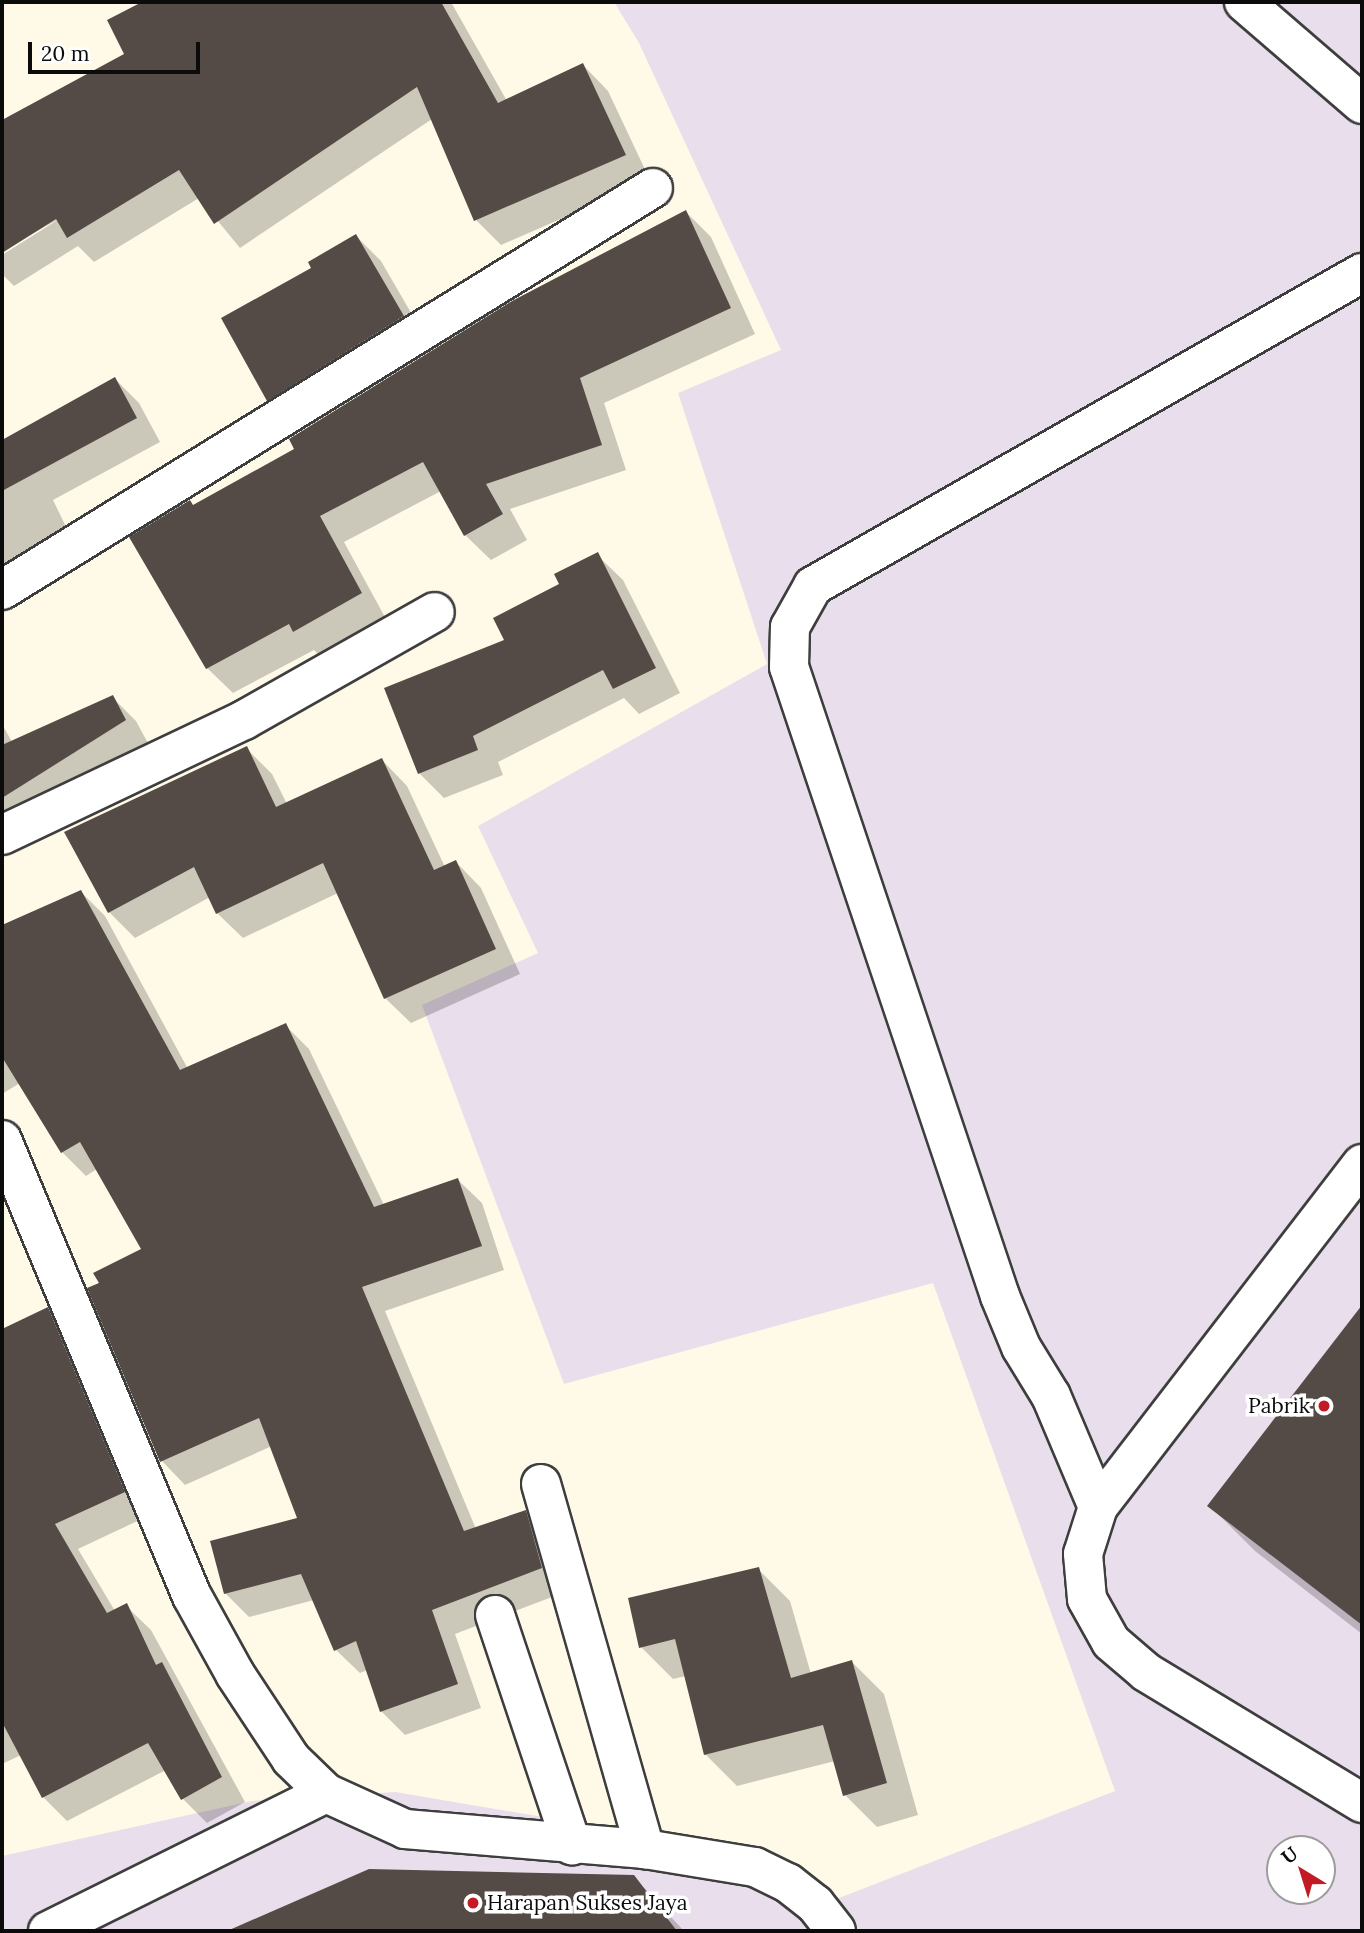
<!DOCTYPE html>
<style>
body{margin:0}
#map{position:relative;width:1364px;height:1933px;overflow:hidden;background:#fffae8;font-family:Lora,serif}
div>[style]{position:absolute}
[style*='--x']{left:calc(var(--x)*1px);top:calc(var(--y)*1px);width:calc(var(--w)*1px);rotate:calc(var(--a)*1deg)}
.industrial>*{inset:0;background:#e9deeb}
.shadow>*{inset:0;background:#0003}
.building>*{inset:0;background:#544b46}
.roads{filter:drop-shadow(2px 0 #3e3e3e) drop-shadow(-2px 0 #3e3e3e) drop-shadow(0 2px #3e3e3e) drop-shadow(0 -2px #3e3e3e)}
.minor>*{height:38px;margin:-19px;padding:0 19px;transform-origin:19px;border-radius:19px;background:#fff}
.dots>*{width:19px;height:19px;translate:-50% -50%;box-sizing:border-box;border:4px solid #fff;border-radius:50%}
span{translate:-50% -50%;white-space:nowrap;text-align:center;line-height:1.15;-webkit-text-stroke:7px #fff;paint-order:stroke}
.poi-label{font-size:21px;color:#0b0b0b}
.right{translate:-100% -50%;text-align:right}
.left{translate:0 -50%;text-align:left}
.frame{position:absolute;inset:0;border:4px solid #0b0b0b;pointer-events:none}
.north{position:absolute;left:1266px;top:1835px;width:70px;height:70px;box-sizing:border-box;background:#fff;border:2px solid #9d9d9d;border-radius:50%;rotate:322deg;font-size:19px;font-weight:700;line-height:28px;text-align:center;color:#0b0b0b}
.north::after{content:'';display:block;margin:auto;width:24px;height:32px;background:#c21b26;clip-path:polygon(50% 0,100% 100%,50% 72%,0 100%)}
.scale{position:absolute;left:28px;top:42px;width:172px;height:32px;box-sizing:border-box;border:4px solid #0b0b0b;border-top:0;padding-left:9px;font-size:21px;line-height:24px;white-space:nowrap;color:#0b0b0b;-webkit-text-stroke:5px #fff;paint-order:stroke}
</style>
<div id="map">
<div class="industrial">
<div style="clip-path:polygon(evenodd,614px 2px,1362px 2px,1362px 1931px,2px 1931px,2px 1856px,252px 1801px,395px 1792px,620px 1830px,821px 1905px,1115px 1791px,933px 1283px,564px 1384px,422px 1005px,538px 953px,478px 826px,767px 664px,678px 393px,781px 350px,639px 43px,614px 2px,1280px 1849px,1322px 1849px,1322px 1891px,1280px 1891px,1280px 1849px)"></div>
</div>
<div class="shadow">
<div style="clip-path:polygon(146px 2px,166px 2px,173px 9px,185px 2px,451px 2px,507px 101px,583px 65px,608px 91px,650px 180px,501px 245px,476px 220px,432px 119px,240px 248px,199px 198px,94px 262px,78px 246px,14px 286px,2px 274px,2px 255px,64px 216px,2px 251px,2px 122px,127px 55px,109px 20px)"></div>
<div style="clip-path:polygon(686px 212px,711px 237px,755px 334px,604px 403px,626px 470px,510px 509px,527px 540px,491px 560px,465px 535px,441px 491px,344px 542px,386px 619px,320px 656px,314px 650px,233px 693px,207px 668px,194px 506px,297px 450px)"></div>
<div style="clip-path:polygon(356px 236px,381px 261px,428px 342px,294px 425px,269px 399px,314px 269px)"></div>
<div style="clip-path:polygon(115px 379px,139px 403px,160px 442px,53px 500px,73px 541px,2px 578px,2px 442px)"></div>
<div style="clip-path:polygon(597px 555px,623px 580px,680px 693px,639px 714px,624px 698px,498px 762px,503px 775px,444px 798px,419px 773px,506px 641px)"></div>
<div style="clip-path:polygon(112px 697px,136px 721px,149px 745px,2px 837px,2px 724px,12px 742px)"></div>
<div style="clip-path:polygon(247px 749px,272px 774px,287px 804px,382px 760px,407px 786px,445px 867px,456px 862px,481px 888px,520px 974px,411px 1023px,385px 998px,338px 893px,243px 938px,217px 913px,210px 897px,135px 938px,109px 912px)"></div>
<div style="clip-path:polygon(81px 892px,105px 916px,188px 1069px,285px 1025px,309px 1049px,384px 1205px,458px 1180px,482px 1203px,504px 1270px,385px 1311px,476px 1529px,525px 1512px,549px 1536px,565px 1592px,455px 1634px,481px 1708px,405px 1735px,381px 1711px,367px 1670px,360px 1673px,336px 1650px,314px 1600px,249px 1617px,225px 1593px,300px 1519px,272px 1446px,185px 1485px,162px 1461px,90px 1289px,143px 1250px,97px 1169px,86px 1176px,62px 1152px,20px 1083px,2px 1094px,2px 927px)"></div>
<div style="clip-path:polygon(1362px 1308px,1362px 1634px,1255px 1551px,1210px 1506px)"></div>
<div style="clip-path:polygon(48px 1309px,72px 1334px,148px 1516px,78px 1549px,115px 1611px,126px 1606px,151px 1630px,245px 1802px,207px 1823px,183px 1799px,166px 1770px,67px 1821px,43px 1797px,21px 1755px,2px 1764px,2px 1331px)"></div>
<div style="clip-path:polygon(758px 1569px,790px 1601px,811px 1674px,852px 1662px,884px 1694px,918px 1815px,877px 1827px,845px 1795px,835px 1761px,737px 1786px,705px 1754px,686px 1676px,673px 1679px,641px 1647px)"></div>
<div style="clip-path:polygon(369px 1870px,633px 1876px,684px 1931px,231px 1931px)"></div>
</div>
<div class="building">
<div style="clip-path:polygon(142px 2px,441px 2px,498px 103px,583px 63px,626px 155px,474px 221px,417px 87px,214px 224px,179px 170px,67px 238px,56px 219px,2px 253px,2px 120px,124px 54px,107px 20px)"></div>
<div style="clip-path:polygon(686px 210px,731px 308px,580px 378px,602px 445px,486px 484px,503px 514px,464px 536px,423px 462px,320px 516px,362px 593px,293px 632px,289px 624px,206px 669px,129px 537px,190px 500px,193px 505px,294px 449px,289px 439px,512px 301px)"></div>
<div style="clip-path:polygon(356px 234px,404px 316px,267px 401px,221px 318px,311px 268px,308px 262px)"></div>
<div style="clip-path:polygon(115px 377px,137px 418px,2px 491px,2px 440px)"></div>
<div style="clip-path:polygon(598px 552px,656px 668px,613px 689px,603px 670px,473px 736px,478px 750px,418px 774px,384px 688px,504px 640px,493px 618px,559px 584px,554px 574px)"></div>
<div style="clip-path:polygon(113px 695px,126px 720px,2px 798px,2px 745px)"></div>
<div style="clip-path:polygon(247px 746px,276px 807px,382px 758px,434px 870px,456px 860px,496px 949px,384px 999px,323px 863px,216px 914px,194px 867px,108px 913px,64px 832px)"></div>
<div style="clip-path:polygon(81px 890px,180px 1070px,286px 1023px,374px 1207px,458px 1178px,482px 1246px,362px 1287px,464px 1531px,526px 1510px,542px 1568px,432px 1610px,458px 1684px,380px 1712px,356px 1641px,334px 1651px,301px 1574px,224px 1594px,210px 1541px,297px 1518px,259px 1418px,160px 1462px,87px 1288px,99px 1283px,93px 1273px,141px 1249px,80px 1142px,61px 1153px,2px 1057px,2px 925px)"></div>
<div style="clip-path:polygon(1362px 1305px,1362px 1625px,1207px 1506px)"></div>
<div style="clip-path:polygon(48px 1307px,125px 1492px,55px 1524px,107px 1613px,127px 1603px,156px 1665px,162px 1662px,222px 1777px,181px 1800px,148px 1743px,42px 1798px,2px 1722px,2px 1329px)"></div>
<div style="clip-path:polygon(759px 1567px,791px 1678px,852px 1660px,887px 1783px,843px 1796px,823px 1725px,704px 1755px,675px 1639px,639px 1648px,628px 1598px)"></div>
<div style="clip-path:polygon(369px 1869px,634px 1875px,677px 1931px,227px 1931px)"></div>
</div>
<div class="roads">
<div class="minor">
<div style="--x:1244;--y:2;--w:156;--a:40.8"></div>
<div style="--x:2;--y:590;--w:765;--a:-31.7"></div>
<div style="--x:2;--y:835;--w:268;--a:-25.4"></div>
<div style="--x:244;--y:720;--w:219;--a:-29.5"></div>
<div style="--x:2;--y:1140;--w:494;--a:67.4"></div>
<div style="--x:192;--y:1596;--w:89;--a:61.1"></div>
<div style="--x:235;--y:1674;--w:102;--a:56.6"></div>
<div style="--x:291;--y:1759;--w:49;--a:44.2"></div>
<div style="--x:326;--y:1793;--w:87;--a:24.5"></div>
<div style="--x:405;--y:1829;--w:241;--a:4.8"></div>
<div style="--x:645;--y:1849;--w:111;--a:9.3"></div>
<div style="--x:755;--y:1867;--w:37;--a:26"></div>
<div style="--x:788;--y:1883;--w:34;--a:38"></div>
<div style="--x:815;--y:1904;--w:34;--a:52"></div>
<div style="--x:1362;--y:1164;--w:433;--a:127.6"></div>
<div style="--x:1098;--y:1507;--w:49;--a:107.7"></div>
<div style="--x:1083;--y:1554;--w:45;--a:84.9"></div>
<div style="--x:1087;--y:1599;--w:49;--a:60.8"></div>
<div style="--x:1111;--y:1642;--w:46;--a:40.6"></div>
<div style="--x:1146;--y:1672;--w:253;--a:31.2"></div>
<div style="--x:541;--y:1484;--w:380;--a:74.1"></div>
<div style="--x:1098;--y:1507;--w:121;--a:-112.9"></div>
<div style="--x:1051;--y:1396;--w:57;--a:-121.5"></div>
<div style="--x:1021;--y:1347;--w:55;--a:-112.4"></div>
<div style="--x:1000;--y:1296;--w:663;--a:-108.54"></div>
<div style="--x:789;--y:667;--w:40;--a:-88.6"></div>
<div style="--x:790;--y:627;--w:47;--a:-60.7"></div>
<div style="--x:813;--y:586;--w:632;--a:-29.69"></div>
<div style="--x:495;--y:1615;--w:243;--a:71.5"></div>
<div style="--x:48;--y:1931;--w:310;--a:-26.4"></div>
</div>
</div>
<div class="dots">
<div style="left:1324px;top:1406px;background:#c21b26"></div>
<div style="left:473px;top:1903px;background:#c21b26"></div>
</div>
<div class="poi-label">
<span class="right" style="left:1310px;top:1406px">Pabrik</span>
<span class="left" style="left:487px;top:1903px">Harapan Sukses Jaya</span>
</div>
<div class="frame"></div>
<div class="north">U</div>
<div class="scale">20 m</div>
</div>
